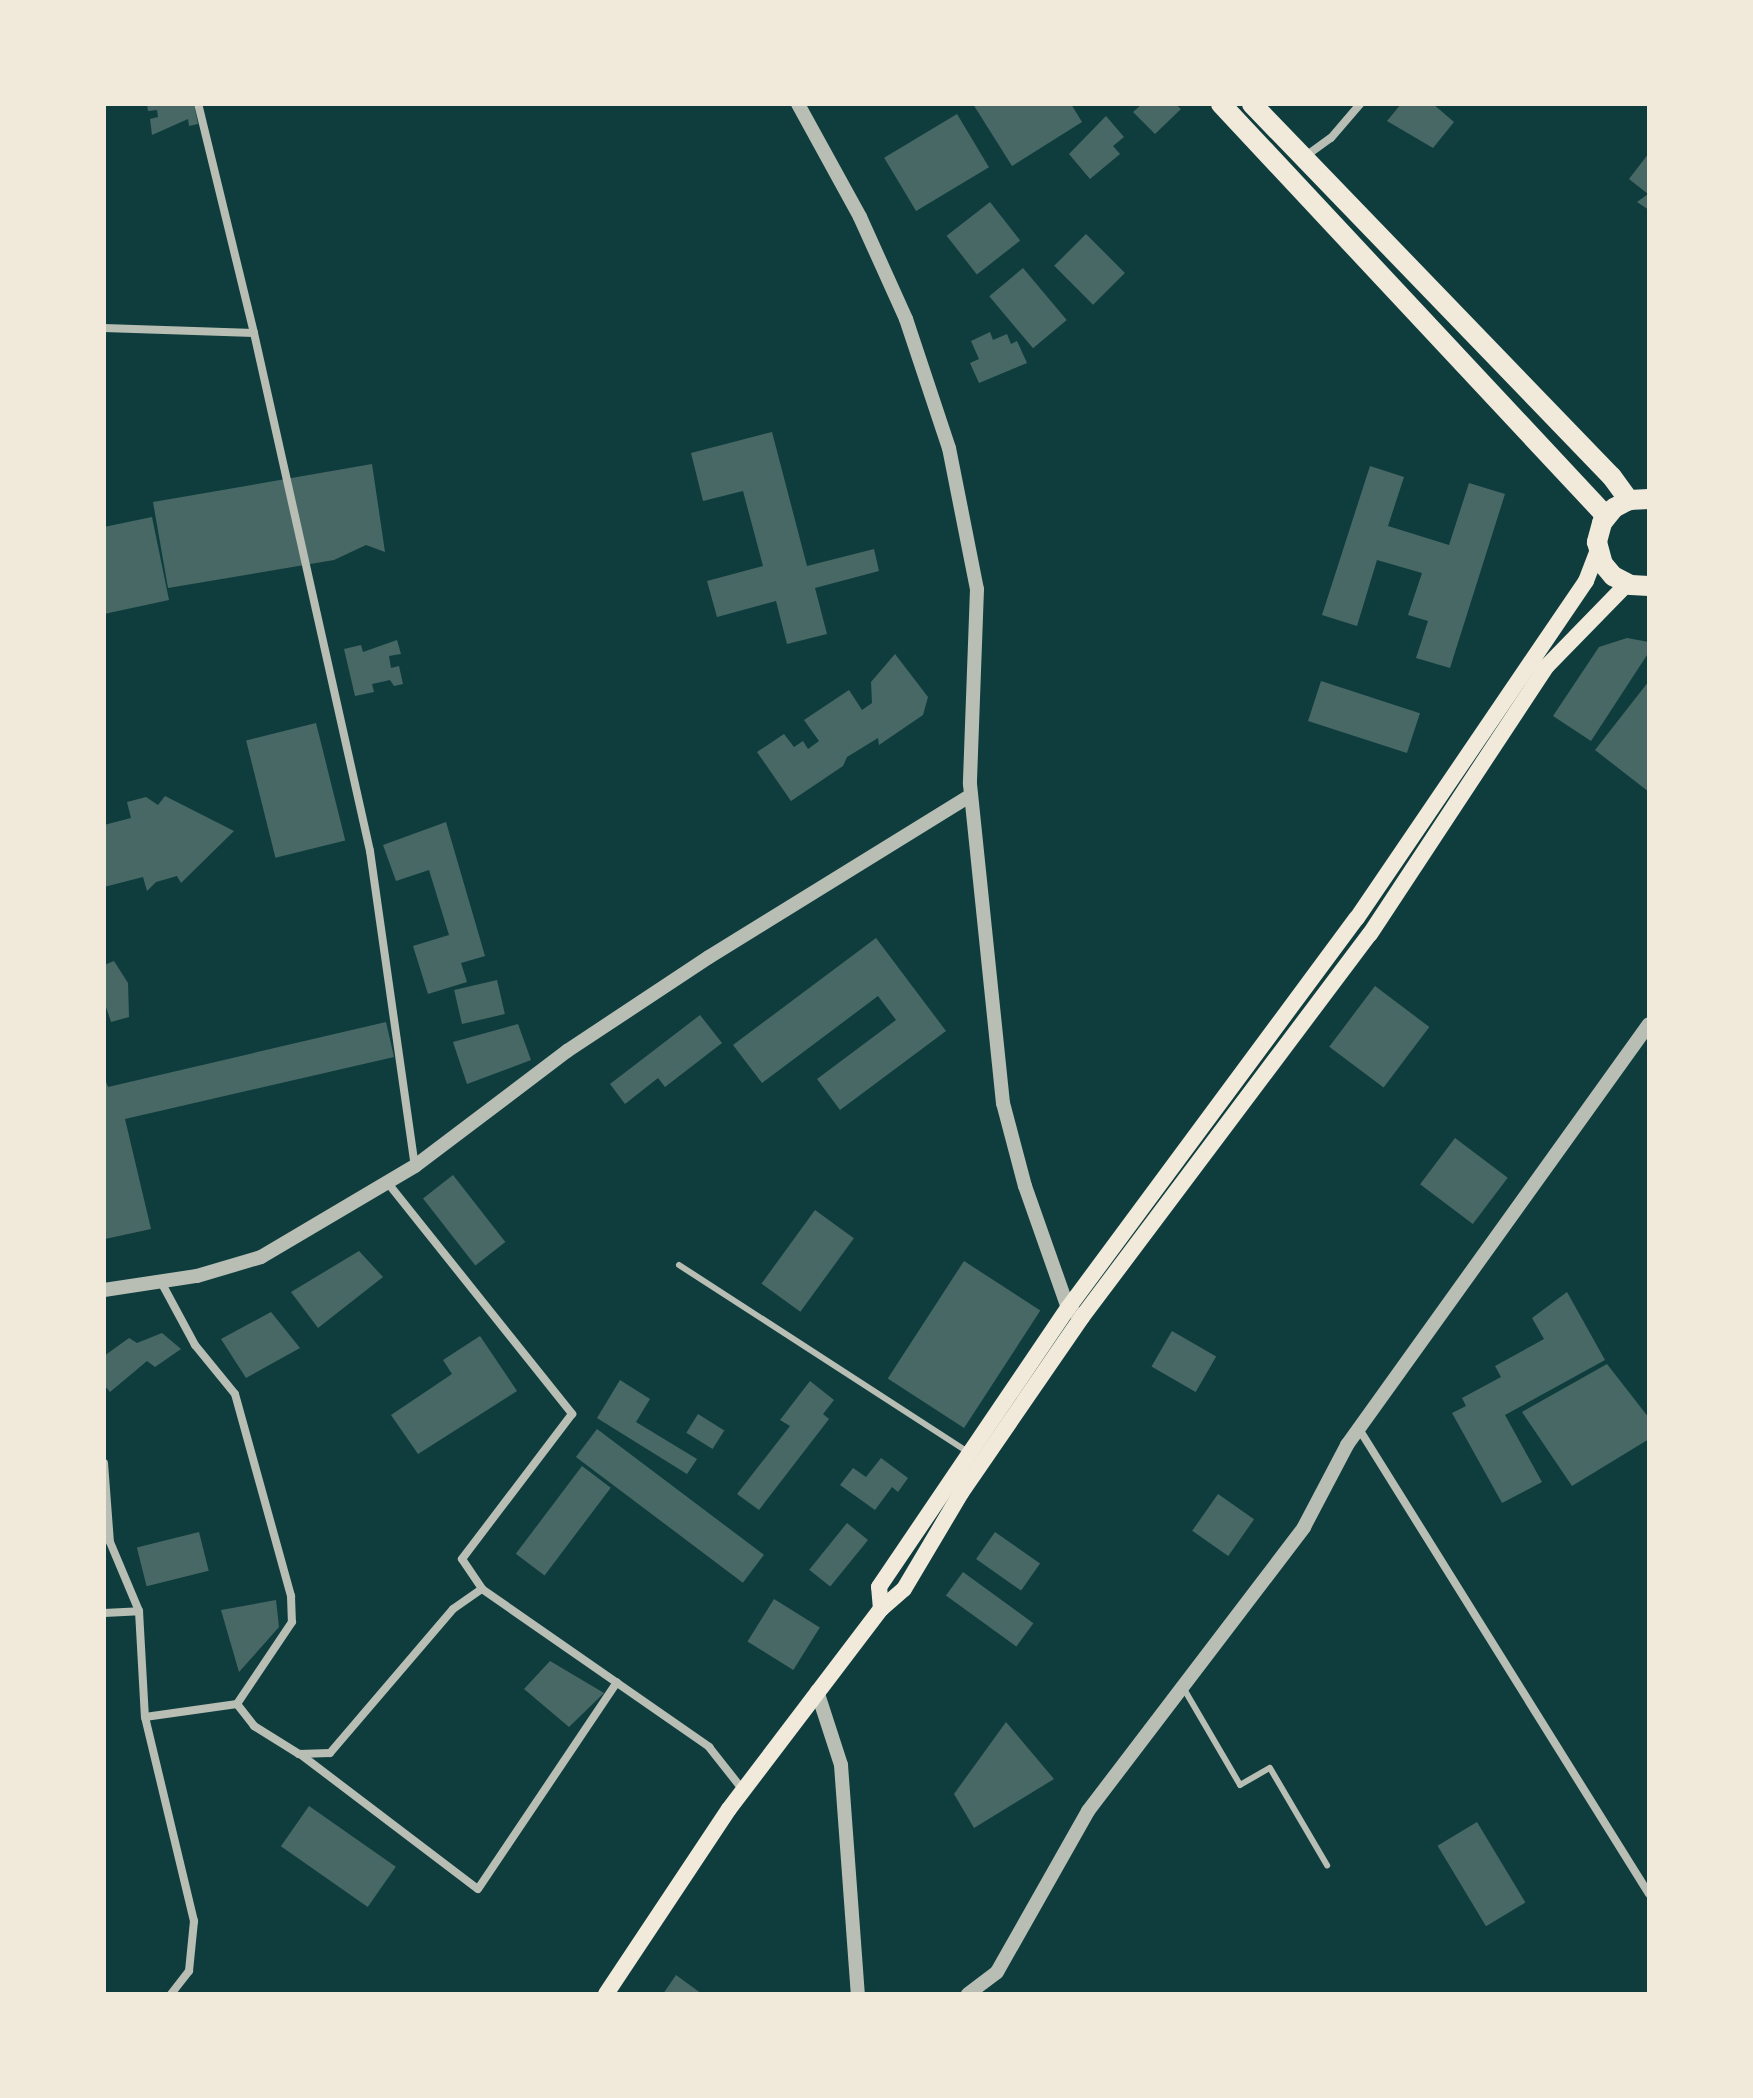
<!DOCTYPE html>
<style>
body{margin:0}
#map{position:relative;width:1753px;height:2098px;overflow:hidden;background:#0f3d3e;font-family:Karla,sans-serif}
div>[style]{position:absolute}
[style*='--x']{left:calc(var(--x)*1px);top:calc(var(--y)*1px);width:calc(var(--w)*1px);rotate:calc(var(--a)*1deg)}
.building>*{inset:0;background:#486865;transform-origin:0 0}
.service>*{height:6px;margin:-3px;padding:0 3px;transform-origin:3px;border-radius:3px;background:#b8beb3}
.minor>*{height:8px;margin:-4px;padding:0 4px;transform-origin:4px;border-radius:4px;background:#b8beb3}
.tertiary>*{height:14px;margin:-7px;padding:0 7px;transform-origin:7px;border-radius:7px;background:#b8beb3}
.secondary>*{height:16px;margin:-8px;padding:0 8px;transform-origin:8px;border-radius:8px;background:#f1e9da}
.primary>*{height:20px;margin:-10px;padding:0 10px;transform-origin:10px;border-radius:10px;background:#f1e9da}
span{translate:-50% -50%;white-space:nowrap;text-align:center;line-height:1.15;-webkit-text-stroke:7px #f1e9da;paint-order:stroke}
.frame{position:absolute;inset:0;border:106px solid #f1e9da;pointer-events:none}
</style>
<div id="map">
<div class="building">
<div style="clip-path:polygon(147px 104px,194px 104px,198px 124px,189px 126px,188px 119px,152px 135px,150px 119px,158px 117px,157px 110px,148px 111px)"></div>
<div style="clip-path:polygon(973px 104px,1071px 104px,1082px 122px,1012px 166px)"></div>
<div style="clip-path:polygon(1142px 104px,1175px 104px,1181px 109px,1155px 134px,1133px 112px)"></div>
<div style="clip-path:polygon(1401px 104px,1433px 104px,1454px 122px,1433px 148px,1387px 121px)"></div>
<div style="left:957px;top:114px;width:62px;height:85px;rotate:59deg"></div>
<div style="clip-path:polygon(1106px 116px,1124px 137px,1113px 146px,1120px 154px,1090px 179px,1069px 154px)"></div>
<div style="clip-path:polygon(1649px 153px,1649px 210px,1637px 202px,1648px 194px,1629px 179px)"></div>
<div style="left:990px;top:202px;width:49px;height:55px;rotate:52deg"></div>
<div style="left:1086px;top:234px;width:55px;height:45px;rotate:45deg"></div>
<div style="left:1023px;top:268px;width:68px;height:44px;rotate:50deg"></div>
<div style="clip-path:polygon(990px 332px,993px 340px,1007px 334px,1011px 344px,1017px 341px,1027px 363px,979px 383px,970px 363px,979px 359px,971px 341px)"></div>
<div style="clip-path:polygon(772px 432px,807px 566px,874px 549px,879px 571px,815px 588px,827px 634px,787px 644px,776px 601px,717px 617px,707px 581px,763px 566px,743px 491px,703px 501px,691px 453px)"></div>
<div style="clip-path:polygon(372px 464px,385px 552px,366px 545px,334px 560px,168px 588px,153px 502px)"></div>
<div style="clip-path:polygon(1370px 466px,1404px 477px,1388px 526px,1449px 545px,1469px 483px,1505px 494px,1450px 668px,1416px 658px,1428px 621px,1408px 615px,1422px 573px,1377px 560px,1357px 626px,1322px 615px)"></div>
<div style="clip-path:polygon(152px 517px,169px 600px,104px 614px,104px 527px)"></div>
<div style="clip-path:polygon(1627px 638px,1649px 642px,1649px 652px,1591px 741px,1553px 716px,1599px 647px)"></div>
<div style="clip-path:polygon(397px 640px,401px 654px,389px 656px,391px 668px,399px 666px,403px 684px,394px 686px,390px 680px,372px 684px,374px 692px,355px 696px,344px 649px,361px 645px,363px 652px)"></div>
<div style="clip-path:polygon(895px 654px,928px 697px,923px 715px,879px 745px,878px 738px,847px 757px,843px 766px,791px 801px,757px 752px,784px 734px,794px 747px,803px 741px,808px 749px,819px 741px,804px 720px,849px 690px,862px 710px,872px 703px,871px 682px)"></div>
<div style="left:1321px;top:681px;width:104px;height:42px;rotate:18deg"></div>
<div style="clip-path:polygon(1649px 681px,1649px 792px,1595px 750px)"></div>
<div style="left:316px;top:723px;width:121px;height:72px;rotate:76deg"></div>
<div style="clip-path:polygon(165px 796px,234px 831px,181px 883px,177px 876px,156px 882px,147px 891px,143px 877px,104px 887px,104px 825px,131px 818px,127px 802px,146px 797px,158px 805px)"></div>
<div style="clip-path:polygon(446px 822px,485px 956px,461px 963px,467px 982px,428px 994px,413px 946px,449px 935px,429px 870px,396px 881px,383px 845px)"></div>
<div style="clip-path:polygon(876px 938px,946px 1031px,840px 1110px,817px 1079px,896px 1020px,878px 996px,762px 1083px,733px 1045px)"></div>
<div style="clip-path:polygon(114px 961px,128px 983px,129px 1017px,111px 1022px,104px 1001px,104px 965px)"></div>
<div style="left:497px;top:980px;width:35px;height:44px;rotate:77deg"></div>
<div style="left:1375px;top:986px;width:68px;height:76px;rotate:37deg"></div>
<div style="clip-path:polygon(700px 1015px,722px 1043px,665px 1087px,658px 1078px,625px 1104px,610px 1084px)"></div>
<div style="clip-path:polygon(386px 1022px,394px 1057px,125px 1119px,151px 1229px,105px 1239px,104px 1076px,108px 1087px)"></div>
<div style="clip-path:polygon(518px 1024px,531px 1060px,467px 1084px,453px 1042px)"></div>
<div style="left:1455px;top:1138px;width:66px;height:58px;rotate:37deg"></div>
<div style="left:453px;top:1175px;width:85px;height:38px;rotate:52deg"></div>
<div style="left:815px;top:1210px;width:48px;height:91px;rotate:36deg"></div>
<div style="clip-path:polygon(359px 1251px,383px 1277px,318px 1328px,291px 1292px)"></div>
<div style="left:964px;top:1261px;width:91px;height:140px;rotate:33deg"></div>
<div style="clip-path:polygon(1567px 1292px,1605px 1360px,1505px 1415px,1542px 1482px,1502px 1503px,1452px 1413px,1466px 1406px,1462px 1398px,1501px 1377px,1495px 1366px,1544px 1339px,1532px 1318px)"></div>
<div style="clip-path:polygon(271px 1312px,300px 1348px,246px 1378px,221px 1339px)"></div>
<div style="left:1172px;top:1331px;width:51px;height:41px;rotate:30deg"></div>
<div style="clip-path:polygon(162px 1333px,181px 1349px,155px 1367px,147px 1361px,110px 1392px,104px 1385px,104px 1356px,129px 1338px,137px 1343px)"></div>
<div style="clip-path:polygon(480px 1336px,517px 1391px,418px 1454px,391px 1415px,452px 1374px,443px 1360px)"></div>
<div style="clip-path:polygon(1607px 1364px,1649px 1418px,1649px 1439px,1572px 1486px,1522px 1412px)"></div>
<div style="clip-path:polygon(620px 1380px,650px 1399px,636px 1422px,697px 1459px,687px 1474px,597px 1418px)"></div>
<div style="clip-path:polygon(810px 1381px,834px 1400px,823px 1414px,829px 1419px,759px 1510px,737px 1494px,790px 1426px,780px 1420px)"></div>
<div style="left:698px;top:1414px;width:31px;height:22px;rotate:32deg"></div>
<div style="left:597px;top:1429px;width:209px;height:35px;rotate:37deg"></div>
<div style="clip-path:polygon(881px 1458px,908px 1478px,898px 1492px,892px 1487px,875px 1510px,840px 1485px,853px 1468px,866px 1477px)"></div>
<div style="left:582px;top:1466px;width:36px;height:110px;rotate:37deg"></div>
<div style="left:1218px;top:1494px;width:44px;height:45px;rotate:35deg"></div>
<div style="left:847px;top:1523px;width:27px;height:60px;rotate:39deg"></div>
<div style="left:199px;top:1532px;width:40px;height:64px;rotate:76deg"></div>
<div style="left:995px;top:1532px;width:55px;height:33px;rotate:35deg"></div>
<div style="left:963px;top:1572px;width:87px;height:29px;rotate:36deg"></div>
<div style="left:774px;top:1599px;width:54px;height:50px;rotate:32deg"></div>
<div style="clip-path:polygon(276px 1600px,279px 1627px,239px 1672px,221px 1610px)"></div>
<div style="clip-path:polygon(550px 1661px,604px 1693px,569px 1727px,524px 1689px)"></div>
<div style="clip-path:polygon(1006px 1722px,1054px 1779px,974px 1828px,954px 1794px)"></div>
<div style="left:309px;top:1806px;width:106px;height:49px;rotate:35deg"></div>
<div style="left:1477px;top:1822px;width:94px;height:46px;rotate:59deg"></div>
<div style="clip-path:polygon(676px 1975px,702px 1994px,663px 1994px)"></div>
</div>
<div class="service">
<div style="--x:679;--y:1265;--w:346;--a:32.9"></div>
<div style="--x:1184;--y:1689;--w:111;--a:59.7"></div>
<div style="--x:1240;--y:1785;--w:34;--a:-30"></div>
<div style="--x:1270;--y:1768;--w:113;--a:59.6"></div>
</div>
<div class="minor">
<div style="--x:1303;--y:158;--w:34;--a:-36"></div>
<div style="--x:1331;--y:138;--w:45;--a:-49.5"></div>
<div style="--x:104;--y:328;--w:150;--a:1.9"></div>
<div style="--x:254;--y:333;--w:236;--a:-103.7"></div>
<div style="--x:254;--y:333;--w:531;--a:77.38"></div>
<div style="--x:370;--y:851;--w:318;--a:81.9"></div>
<div style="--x:387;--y:1182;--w:297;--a:51.4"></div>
<div style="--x:572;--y:1414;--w:182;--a:127.2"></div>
<div style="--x:462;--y:1559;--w:36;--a:56"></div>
<div style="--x:160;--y:1280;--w:74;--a:61.7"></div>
<div style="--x:195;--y:1345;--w:63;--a:50.8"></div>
<div style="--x:235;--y:1394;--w:210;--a:74.5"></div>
<div style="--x:291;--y:1596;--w:26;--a:88"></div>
<div style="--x:292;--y:1622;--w:99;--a:123.9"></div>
<div style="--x:1359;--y:1429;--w:548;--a:58.05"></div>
<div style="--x:104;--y:1463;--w:79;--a:85.7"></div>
<div style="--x:110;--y:1542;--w:75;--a:67.2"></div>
<div style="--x:139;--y:1611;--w:106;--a:86.8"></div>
<div style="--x:145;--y:1717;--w:210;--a:76.5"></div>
<div style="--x:194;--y:1921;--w:50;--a:95.7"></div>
<div style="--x:189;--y:1971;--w:29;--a:128"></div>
<div style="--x:104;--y:1613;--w:35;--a:-3"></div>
<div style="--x:145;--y:1717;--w:93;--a:-8"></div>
<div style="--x:237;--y:1704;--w:28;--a:52"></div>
<div style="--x:254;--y:1726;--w:53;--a:31.9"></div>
<div style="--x:299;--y:1754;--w:31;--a:-2"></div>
<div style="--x:330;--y:1753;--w:189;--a:-49.5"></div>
<div style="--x:453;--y:1609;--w:35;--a:-35"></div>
<div style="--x:482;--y:1589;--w:277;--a:34.8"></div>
<div style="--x:709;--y:1747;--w:55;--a:51.7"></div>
<div style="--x:300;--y:1754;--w:223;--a:37.2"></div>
<div style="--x:478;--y:1889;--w:249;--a:-56.1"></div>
</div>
<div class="tertiary">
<div style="--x:798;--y:104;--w:129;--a:61.2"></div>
<div style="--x:860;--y:217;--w:112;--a:65.7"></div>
<div style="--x:906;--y:319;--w:136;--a:71.6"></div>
<div style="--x:949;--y:448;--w:144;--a:78.8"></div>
<div style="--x:977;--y:589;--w:195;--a:92.1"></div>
<div style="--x:970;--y:784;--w:321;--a:84.1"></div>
<div style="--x:1003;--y:1103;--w:86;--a:75.2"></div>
<div style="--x:1025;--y:1186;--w:129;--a:70.6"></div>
<div style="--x:1068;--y:1308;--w:7;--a:34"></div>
<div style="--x:104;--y:1290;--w:94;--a:-8.6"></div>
<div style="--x:197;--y:1276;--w:67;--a:-16.5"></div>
<div style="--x:261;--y:1257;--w:179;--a:-30.6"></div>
<div style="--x:415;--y:1166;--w:191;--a:-37.1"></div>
<div style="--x:567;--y:1051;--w:170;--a:-33.5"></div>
<div style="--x:709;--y:957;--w:308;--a:-31.7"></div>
<div style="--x:817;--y:1691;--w:78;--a:72"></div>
<div style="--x:841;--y:1765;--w:230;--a:85.8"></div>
<div style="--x:968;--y:1994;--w:36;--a:-37"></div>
<div style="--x:997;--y:1972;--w:185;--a:-60.5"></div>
<div style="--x:1088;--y:1811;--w:357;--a:-52.7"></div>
<div style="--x:1304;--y:1527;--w:93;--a:-62.3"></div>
<div style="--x:1347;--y:1445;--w:518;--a:-54.35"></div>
</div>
<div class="secondary">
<div style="--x:881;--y:1609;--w:22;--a:-95"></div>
<div style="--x:879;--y:1587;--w:337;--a:-55.9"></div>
<div style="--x:1068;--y:1308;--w:485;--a:-53.5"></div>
<div style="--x:1357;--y:918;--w:407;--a:-55.8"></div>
<div style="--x:1586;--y:581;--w:34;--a:-69"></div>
<div style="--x:606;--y:1994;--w:222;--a:-56.4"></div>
<div style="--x:729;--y:1809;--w:251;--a:-52.8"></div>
<div style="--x:881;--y:1609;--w:30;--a:-41"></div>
<div style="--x:904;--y:1589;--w:112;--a:-59.3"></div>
<div style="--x:961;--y:1493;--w:214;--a:-55.5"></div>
<div style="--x:1082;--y:1317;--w:479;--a:-53.1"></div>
<div style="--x:1370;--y:934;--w:321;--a:-56.6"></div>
<div style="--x:1547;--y:666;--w:115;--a:-45.7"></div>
</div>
<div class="primary">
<div style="--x:1221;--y:104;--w:564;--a:46.94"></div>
<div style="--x:1252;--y:104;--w:518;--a:46.02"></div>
<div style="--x:1612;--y:477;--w:29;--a:54"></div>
<div style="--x:1649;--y:499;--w:20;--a:177"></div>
<div style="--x:1629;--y:500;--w:17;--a:152"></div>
<div style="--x:1614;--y:508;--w:19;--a:129"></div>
<div style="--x:1602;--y:523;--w:20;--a:105"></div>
<div style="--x:1597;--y:542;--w:23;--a:75"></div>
<div style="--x:1603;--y:564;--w:16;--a:50"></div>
<div style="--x:1613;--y:576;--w:20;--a:27"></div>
<div style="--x:1631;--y:585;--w:18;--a:3"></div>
</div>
<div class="frame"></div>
</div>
